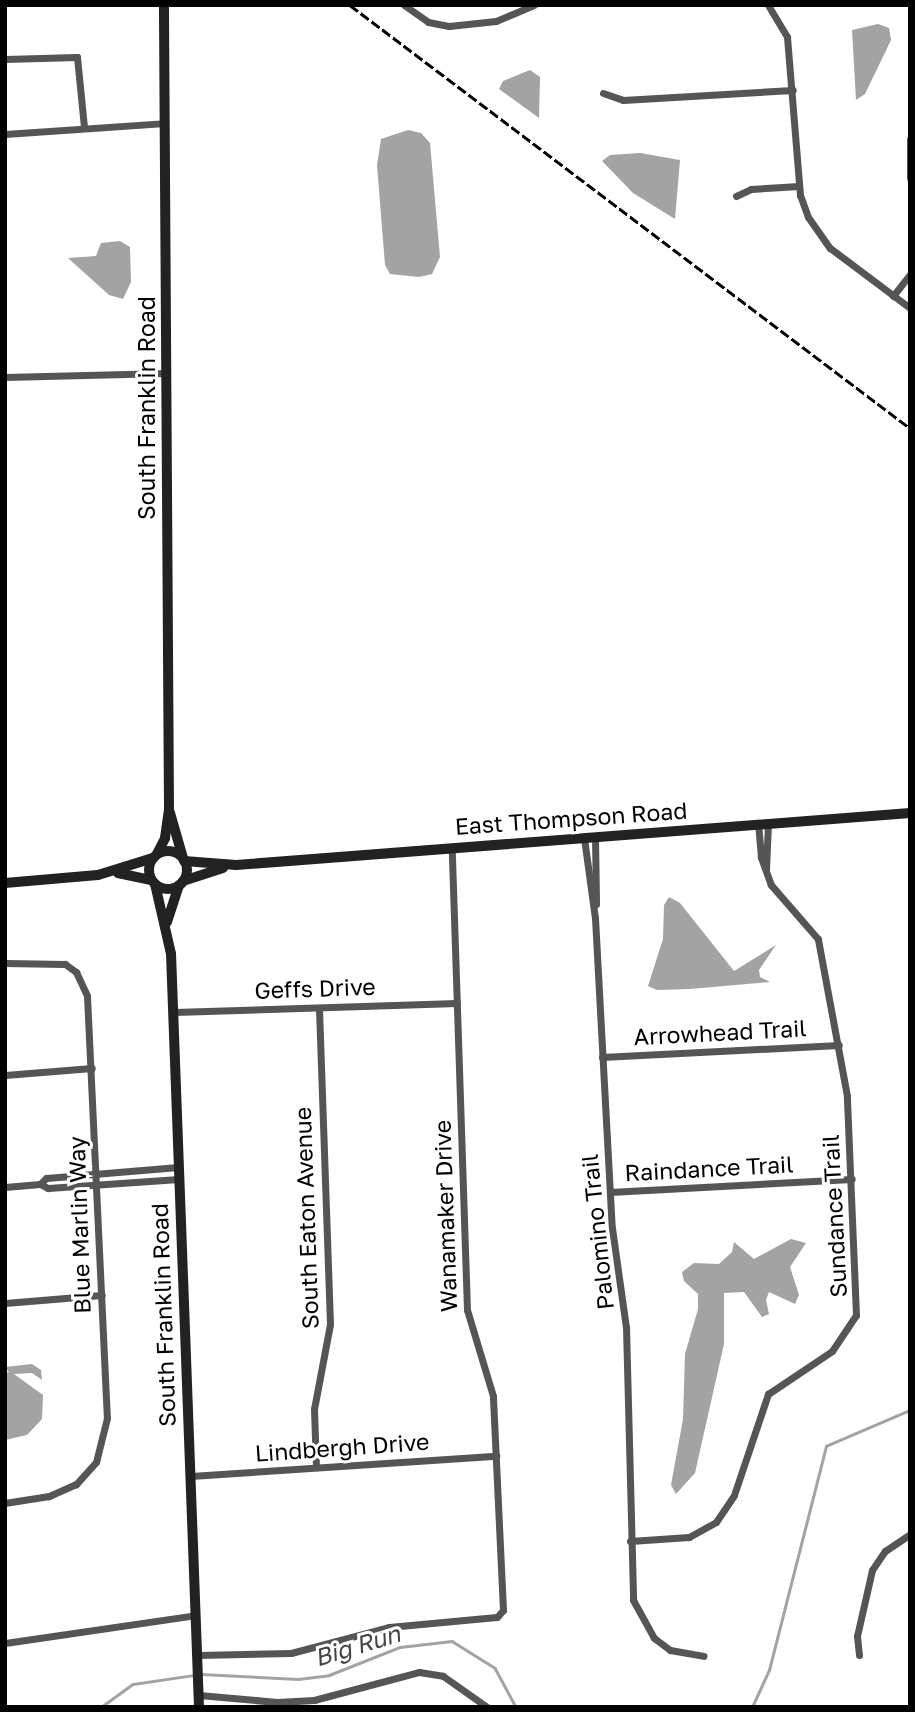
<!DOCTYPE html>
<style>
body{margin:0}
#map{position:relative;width:915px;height:1712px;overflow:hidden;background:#fff;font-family:"Golos Text",sans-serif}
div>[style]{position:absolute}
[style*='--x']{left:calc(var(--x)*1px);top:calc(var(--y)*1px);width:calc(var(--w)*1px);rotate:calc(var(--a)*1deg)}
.water>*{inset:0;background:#a3a3a3}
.stream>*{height:2.5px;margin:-1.25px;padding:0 1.25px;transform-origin:1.25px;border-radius:1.25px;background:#a3a3a3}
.minor>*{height:7px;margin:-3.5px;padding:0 3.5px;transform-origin:3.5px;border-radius:3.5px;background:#555}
.secondary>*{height:10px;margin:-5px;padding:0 5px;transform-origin:5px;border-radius:5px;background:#222}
.secondary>.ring{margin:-5px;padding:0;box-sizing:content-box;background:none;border:10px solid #222;border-radius:50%}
.rail>*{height:2.5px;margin-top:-1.25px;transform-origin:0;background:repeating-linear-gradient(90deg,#000 0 10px,transparent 0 13.5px)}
span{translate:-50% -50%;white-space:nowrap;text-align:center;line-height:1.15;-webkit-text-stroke:6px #fff;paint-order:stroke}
.street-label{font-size:23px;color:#000}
.water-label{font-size:24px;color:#444;font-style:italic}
.frame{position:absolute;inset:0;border:7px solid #000;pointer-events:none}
</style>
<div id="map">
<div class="water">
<div style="clip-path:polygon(878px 24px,889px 28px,891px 40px,865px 94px,856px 100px,852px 30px)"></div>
<div style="clip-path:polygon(530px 70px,540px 77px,539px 118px,499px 89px,503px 81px)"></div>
<div style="clip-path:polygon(408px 130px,421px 133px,430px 143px,440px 257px,432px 274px,419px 277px,390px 274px,385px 265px,377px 165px,381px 139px)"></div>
<div style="clip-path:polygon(640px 153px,680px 160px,675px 219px,633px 193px,602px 161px,610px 155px)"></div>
<div style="clip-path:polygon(120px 241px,130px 247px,131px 282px,123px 299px,109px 295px,68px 258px,96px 256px,101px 243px)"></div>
<div style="clip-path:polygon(669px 897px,680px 903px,734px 971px,776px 945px,759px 970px,760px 977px,770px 982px,690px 989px,657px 990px,648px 986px,663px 939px,664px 905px)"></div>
<div style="clip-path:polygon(791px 1239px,806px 1243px,790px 1267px,799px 1295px,795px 1304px,769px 1292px,766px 1300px,769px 1314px,762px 1317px,744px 1292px,724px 1293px,724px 1344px,695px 1473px,676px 1494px,671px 1485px,683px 1419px,685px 1354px,698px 1309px,698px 1294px,684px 1281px,682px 1272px,694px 1263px,719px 1264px,732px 1252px,734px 1242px,754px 1259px)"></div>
<div style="clip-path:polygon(32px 1364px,41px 1370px,42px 1380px,32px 1373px,14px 1374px,43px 1395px,42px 1419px,27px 1435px,5px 1440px,5px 1373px,9px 1372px,5px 1367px)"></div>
</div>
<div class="stream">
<div style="--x:201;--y:1674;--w:97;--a:3"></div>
<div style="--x:298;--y:1679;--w:31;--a:-7"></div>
<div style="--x:329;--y:1675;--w:76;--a:-21.5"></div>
<div style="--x:400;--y:1647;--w:52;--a:-6.6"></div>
<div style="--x:452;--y:1641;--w:51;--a:32.1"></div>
<div style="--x:495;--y:1668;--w:44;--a:61.7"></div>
<div style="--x:101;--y:1707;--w:39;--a:-36"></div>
<div style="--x:133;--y:1684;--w:62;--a:-8.4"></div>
<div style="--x:752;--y:1707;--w:41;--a:-65.3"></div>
<div style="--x:769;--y:1670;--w:231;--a:-75.7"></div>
<div style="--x:826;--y:1446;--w:91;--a:-23.2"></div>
</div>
<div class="minor">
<div style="--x:404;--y:5;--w:29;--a:35"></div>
<div style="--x:428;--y:22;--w:21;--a:11"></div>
<div style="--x:449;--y:26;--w:47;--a:-6.1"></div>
<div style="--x:496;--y:21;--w:41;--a:-22.8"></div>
<div style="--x:768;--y:5;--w:37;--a:59"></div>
<div style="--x:787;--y:37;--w:159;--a:85.3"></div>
<div style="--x:800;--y:195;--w:23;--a:70"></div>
<div style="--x:808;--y:217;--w:38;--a:55"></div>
<div style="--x:830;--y:248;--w:100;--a:36.9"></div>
<div style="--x:5;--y:59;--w:72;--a:-1.6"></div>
<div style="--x:77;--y:57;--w:70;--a:84.3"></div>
<div style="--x:603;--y:93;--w:21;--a:19"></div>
<div style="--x:623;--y:100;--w:170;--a:-3.4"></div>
<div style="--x:5;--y:134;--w:160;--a:-3.9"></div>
<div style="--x:910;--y:139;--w:39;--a:90"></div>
<div style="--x:736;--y:196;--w:17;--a:-25"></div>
<div style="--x:751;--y:189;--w:48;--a:-3.6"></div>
<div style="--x:893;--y:296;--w:28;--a:-52"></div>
<div style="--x:5;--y:377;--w:162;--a:-1.4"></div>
<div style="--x:595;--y:837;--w:67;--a:89.1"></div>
<div style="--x:584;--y:838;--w:81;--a:82.2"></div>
<div style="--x:595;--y:918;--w:310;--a:86.9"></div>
<div style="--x:612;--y:1228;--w:100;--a:82"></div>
<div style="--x:626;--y:1327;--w:273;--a:88.5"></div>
<div style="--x:633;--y:1600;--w:43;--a:61.1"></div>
<div style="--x:654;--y:1638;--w:20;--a:37"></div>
<div style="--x:670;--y:1650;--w:34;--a:10"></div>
<div style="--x:766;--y:869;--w:45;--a:-87.5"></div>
<div style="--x:5;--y:963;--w:60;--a:1"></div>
<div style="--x:65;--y:964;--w:14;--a:36"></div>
<div style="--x:76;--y:972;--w:26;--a:65"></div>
<div style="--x:87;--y:996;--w:422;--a:87.3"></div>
<div style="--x:107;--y:1418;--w:45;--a:104"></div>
<div style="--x:96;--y:1462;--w:30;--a:132"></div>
<div style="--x:76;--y:1484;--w:30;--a:156"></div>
<div style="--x:49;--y:1496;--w:45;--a:171"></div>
<div style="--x:174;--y:1012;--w:283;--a:-1.8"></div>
<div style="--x:602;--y:1057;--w:237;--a:-2.9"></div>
<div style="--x:5;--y:1075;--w:87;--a:-4.6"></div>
<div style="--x:178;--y:1167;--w:132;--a:175.2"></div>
<div style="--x:46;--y:1178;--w:8;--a:135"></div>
<div style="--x:40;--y:1184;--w:9;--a:27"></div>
<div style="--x:48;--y:1188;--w:131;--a:-3.9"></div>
<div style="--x:5;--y:1187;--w:35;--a:-5"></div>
<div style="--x:610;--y:1192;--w:242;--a:-3.1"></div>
<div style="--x:5;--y:1303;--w:97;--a:-4.7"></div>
<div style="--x:316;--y:1467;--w:58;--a:-92"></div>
<div style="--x:314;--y:1409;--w:86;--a:-79.3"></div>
<div style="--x:330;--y:1324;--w:316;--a:-92"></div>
<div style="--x:191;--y:1476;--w:306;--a:-3.8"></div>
<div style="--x:630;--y:1541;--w:59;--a:-3.9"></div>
<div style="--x:689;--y:1537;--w:31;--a:-29"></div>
<div style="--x:716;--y:1522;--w:32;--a:-56"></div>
<div style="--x:734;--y:1495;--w:107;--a:-71.4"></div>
<div style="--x:768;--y:1394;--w:77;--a:-33.9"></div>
<div style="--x:832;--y:1351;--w:43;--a:-56.3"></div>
<div style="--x:856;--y:1315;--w:219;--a:-92.4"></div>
<div style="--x:847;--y:1096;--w:160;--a:-100.5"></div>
<div style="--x:818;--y:939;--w:72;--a:-131"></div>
<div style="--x:771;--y:885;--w:30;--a:-110"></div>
<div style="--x:761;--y:857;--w:32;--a:-95"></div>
<div style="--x:5;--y:1643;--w:193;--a:-8.3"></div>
<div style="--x:197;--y:1655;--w:94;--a:-1.2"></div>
<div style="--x:291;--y:1653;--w:101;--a:-14.9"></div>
<div style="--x:389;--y:1627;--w:108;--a:-5.3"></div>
<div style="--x:497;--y:1617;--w:9;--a:-49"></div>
<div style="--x:503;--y:1610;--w:214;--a:-92.7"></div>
<div style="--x:493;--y:1396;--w:90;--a:-106.8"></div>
<div style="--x:467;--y:1310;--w:462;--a:-91.9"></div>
<div style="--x:859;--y:1655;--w:19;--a:-96"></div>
<div style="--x:857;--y:1636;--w:68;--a:-77.2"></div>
<div style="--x:872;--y:1570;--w:23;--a:-56"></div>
<div style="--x:885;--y:1551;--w:30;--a:-34"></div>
<div style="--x:199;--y:1695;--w:78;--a:5.1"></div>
<div style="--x:277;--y:1702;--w:37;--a:-3"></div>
<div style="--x:314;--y:1700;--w:109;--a:-14.9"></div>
<div style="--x:419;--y:1672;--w:24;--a:9"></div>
<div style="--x:443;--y:1676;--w:54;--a:35.2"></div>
</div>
<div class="secondary">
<div style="--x:170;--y:813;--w:47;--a:73.9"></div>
<div class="ring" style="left:149px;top:851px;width:28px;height:28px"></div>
<div style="--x:157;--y:854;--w:18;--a:-63"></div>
<div style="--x:165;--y:838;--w:28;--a:-82"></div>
<div style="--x:169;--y:810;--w:805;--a:-90.36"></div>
<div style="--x:184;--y:861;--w:52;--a:4.4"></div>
<div style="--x:236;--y:865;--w:676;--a:-4.41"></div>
<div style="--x:118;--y:873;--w:34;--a:12"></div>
<div style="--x:183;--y:881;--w:42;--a:-18"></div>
<div style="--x:5;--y:883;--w:93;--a:-4.9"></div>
<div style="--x:98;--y:875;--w:58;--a:-17.2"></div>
<div style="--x:155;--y:884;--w:72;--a:77.1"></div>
<div style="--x:171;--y:954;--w:754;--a:87.87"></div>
<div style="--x:167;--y:922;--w:39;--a:-72"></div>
</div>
<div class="rail">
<div style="--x:350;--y:5;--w:702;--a:37.07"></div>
</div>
<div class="street-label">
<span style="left:146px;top:408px;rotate:-90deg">South Franklin Road</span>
<span style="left:571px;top:818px;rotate:-4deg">East Thompson Road</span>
<span style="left:315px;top:988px;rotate:-2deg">Geffs Drive</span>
<span style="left:720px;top:1032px;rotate:-3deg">Arrowhead Trail</span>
<span style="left:709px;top:1168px;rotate:-3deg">Raindance Trail</span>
<span style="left:445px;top:1216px;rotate:-92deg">Wanamaker Drive</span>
<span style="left:834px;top:1216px;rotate:-93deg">Sundance Trail</span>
<span style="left:306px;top:1218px;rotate:-92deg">South Eaton Avenue</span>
<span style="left:79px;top:1225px;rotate:-92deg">Blue Marlin Way</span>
<span style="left:597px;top:1232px;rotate:-96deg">Palomino Trail</span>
<span style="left:163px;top:1315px;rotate:-92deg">South Franklin Road</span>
<span style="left:342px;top:1447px;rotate:-4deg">Lindbergh Drive</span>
</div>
<div class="water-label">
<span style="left:357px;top:1645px;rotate:-17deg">Big Run</span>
</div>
<div class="frame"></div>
</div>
